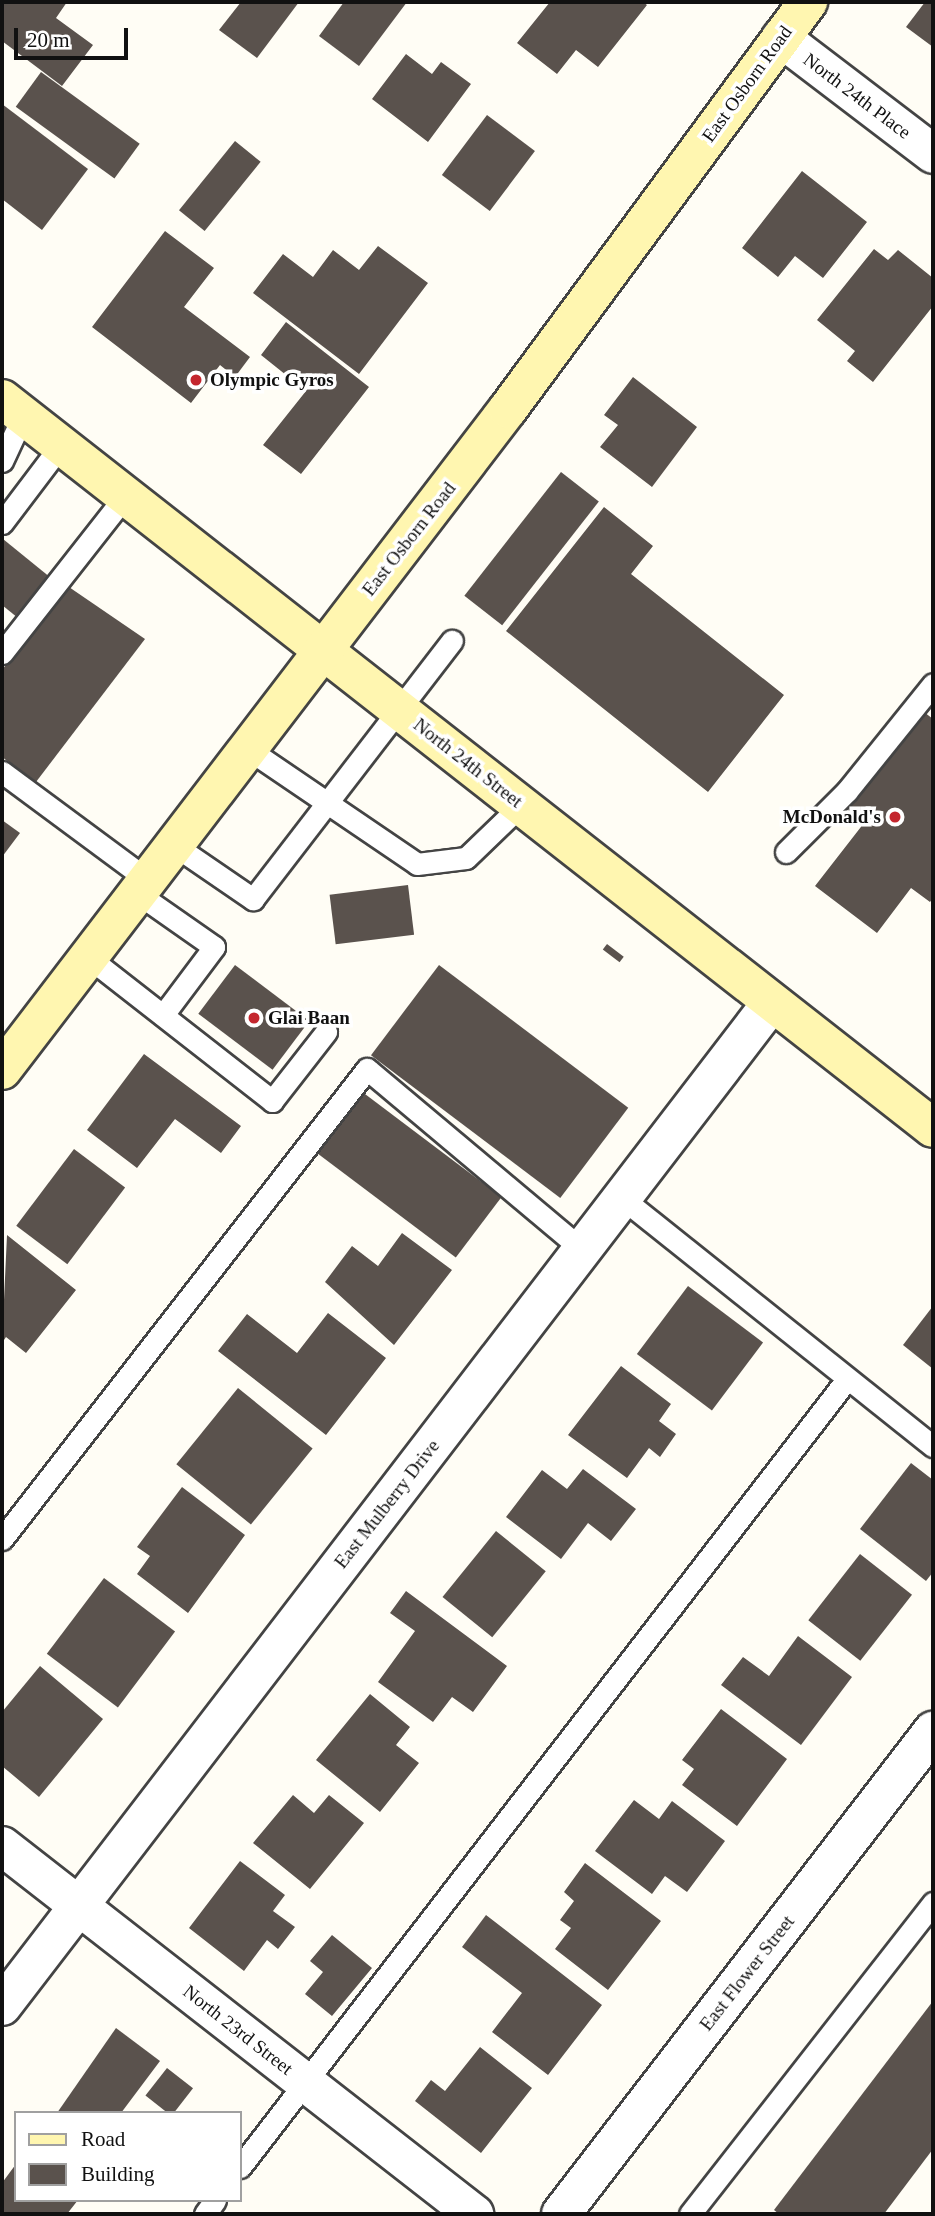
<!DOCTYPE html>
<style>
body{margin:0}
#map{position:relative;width:935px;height:2216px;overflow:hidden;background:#fffdf5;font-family:"Times New Roman",serif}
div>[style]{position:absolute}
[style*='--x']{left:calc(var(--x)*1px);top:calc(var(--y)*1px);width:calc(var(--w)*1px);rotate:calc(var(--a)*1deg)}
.building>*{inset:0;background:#5a524d;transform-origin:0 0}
.roads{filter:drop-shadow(2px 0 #444) drop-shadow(-2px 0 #444) drop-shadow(0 2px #444) drop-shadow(0 -2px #444)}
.lane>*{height:21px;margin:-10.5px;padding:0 10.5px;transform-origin:10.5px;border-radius:10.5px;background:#fff}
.street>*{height:38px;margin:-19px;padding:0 19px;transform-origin:19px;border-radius:19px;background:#fff}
.secondary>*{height:38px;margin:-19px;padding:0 19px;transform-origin:19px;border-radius:19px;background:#fff6b0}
.dots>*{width:19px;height:19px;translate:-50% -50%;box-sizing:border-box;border:4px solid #fff;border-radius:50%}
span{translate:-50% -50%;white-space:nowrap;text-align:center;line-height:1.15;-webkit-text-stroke:7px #fff;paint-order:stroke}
.street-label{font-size:19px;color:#111}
.poi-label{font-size:19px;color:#111;font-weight:700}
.left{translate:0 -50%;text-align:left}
.right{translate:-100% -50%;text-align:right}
.frame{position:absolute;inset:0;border:4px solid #111;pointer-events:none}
.legend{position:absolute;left:14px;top:2111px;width:228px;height:91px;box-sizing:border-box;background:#fff;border:2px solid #a0a0a0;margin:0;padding:9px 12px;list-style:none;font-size:21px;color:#111}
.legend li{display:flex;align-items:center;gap:14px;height:35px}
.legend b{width:35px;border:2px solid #a0a0a0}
.scale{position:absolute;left:14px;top:28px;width:114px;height:32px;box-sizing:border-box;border:4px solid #111;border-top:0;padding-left:9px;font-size:21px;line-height:24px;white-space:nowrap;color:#111;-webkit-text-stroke:5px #fff;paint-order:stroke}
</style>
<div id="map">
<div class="building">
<div style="clip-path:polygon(2px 2px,67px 2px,56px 18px,93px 45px,62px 86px,2px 41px)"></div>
<div style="clip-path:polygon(241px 2px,299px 2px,257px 58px,219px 30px)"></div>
<div style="clip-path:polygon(344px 2px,407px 2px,359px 66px,319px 36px)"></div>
<div style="clip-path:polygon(550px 2px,643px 2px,647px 5px,598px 67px,576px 50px,557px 74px,517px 43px)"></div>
<div style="clip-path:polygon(925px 2px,933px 2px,933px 47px,906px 27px)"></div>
<div style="clip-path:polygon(406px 54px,432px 74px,441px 62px,471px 84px,428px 142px,372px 99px)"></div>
<div style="left:41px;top:72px;width:122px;height:43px;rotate:36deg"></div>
<div style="clip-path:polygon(2px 104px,88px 169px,42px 230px,2px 199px)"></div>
<div style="left:487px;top:115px;width:60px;height:75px;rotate:37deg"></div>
<div style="left:235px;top:141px;width:33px;height:89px;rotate:39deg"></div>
<div style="clip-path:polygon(802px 171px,867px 222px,823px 278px,795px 256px,778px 277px,742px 248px)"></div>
<div style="clip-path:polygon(165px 231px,214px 268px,184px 307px,250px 357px,235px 377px,220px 365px,191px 403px,92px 327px)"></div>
<div style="clip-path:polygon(378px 246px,428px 283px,359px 374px,253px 293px,283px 254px,313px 277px,333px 250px,359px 270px)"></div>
<div style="clip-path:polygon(874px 249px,888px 260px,898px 250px,933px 278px,933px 306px,873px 382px,847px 361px,855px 351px,817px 320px)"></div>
<div style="clip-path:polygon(286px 322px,369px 387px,301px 474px,263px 445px,306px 391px,261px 355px)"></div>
<div style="clip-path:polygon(633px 377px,697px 427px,652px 487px,600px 447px,618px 425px,604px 415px)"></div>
<div style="left:561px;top:472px;width:48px;height:157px;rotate:38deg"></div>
<div style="clip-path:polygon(604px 507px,653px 546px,631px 574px,784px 695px,708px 792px,506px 631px)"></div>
<div style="clip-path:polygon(3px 539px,51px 578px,18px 618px,2px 605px)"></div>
<div style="clip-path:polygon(66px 585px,145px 639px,36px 782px,2px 757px,2px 670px)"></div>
<div style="clip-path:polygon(924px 712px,933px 719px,933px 898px,930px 902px,911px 888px,877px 933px,815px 886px,864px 823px,848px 810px)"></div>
<div style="clip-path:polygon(2px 820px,20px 833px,2px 857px)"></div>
<div style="left:408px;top:885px;width:50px;height:79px;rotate:83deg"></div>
<div style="left:607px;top:944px;width:21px;height:7px;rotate:37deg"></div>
<div style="left:235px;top:965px;width:93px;height:61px;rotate:37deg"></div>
<div style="left:439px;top:965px;width:237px;height:113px;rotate:37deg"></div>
<div style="clip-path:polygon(144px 1054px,241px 1126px,221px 1153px,175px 1119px,137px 1168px,87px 1130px)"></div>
<div style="left:361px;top:1091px;width:176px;height:76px;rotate:37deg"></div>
<div style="left:74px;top:1149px;width:64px;height:96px;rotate:37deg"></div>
<div style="clip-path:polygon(402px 1233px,452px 1270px,394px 1345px,325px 1282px,352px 1246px,378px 1266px)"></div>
<div style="clip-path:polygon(7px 1235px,76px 1290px,26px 1353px,6px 1337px,2px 1343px)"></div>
<div style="left:688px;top:1286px;width:94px;height:85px;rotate:37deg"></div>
<div style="clip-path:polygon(933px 1306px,933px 1369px,903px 1345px)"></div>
<div style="clip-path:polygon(328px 1313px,386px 1358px,326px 1435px,218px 1351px,247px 1314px,297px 1353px)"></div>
<div style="clip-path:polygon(621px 1366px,671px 1404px,659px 1421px,676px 1434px,660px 1457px,649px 1448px,627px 1478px,568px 1435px)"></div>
<div style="left:238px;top:1388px;width:96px;height:98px;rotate:39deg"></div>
<div style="clip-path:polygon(911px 1463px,933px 1480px,933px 1572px,926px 1581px,860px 1529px)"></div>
<div style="clip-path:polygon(583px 1469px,636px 1509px,611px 1541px,588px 1523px,561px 1559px,506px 1517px,542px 1470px,567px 1489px)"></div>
<div style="clip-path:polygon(182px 1487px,245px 1535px,188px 1613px,137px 1574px,150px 1556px,137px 1547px)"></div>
<div style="left:496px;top:1531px;width:64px;height:85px;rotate:39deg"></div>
<div style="left:860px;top:1554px;width:66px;height:84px;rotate:38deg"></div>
<div style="left:104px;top:1578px;width:89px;height:95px;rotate:37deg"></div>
<div style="clip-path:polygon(406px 1591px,507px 1666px,473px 1712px,452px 1697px,433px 1722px,378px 1682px,415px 1631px,390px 1613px)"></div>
<div style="clip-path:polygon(798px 1636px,852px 1677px,801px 1745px,721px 1685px,743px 1657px,769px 1676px)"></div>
<div style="clip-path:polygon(40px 1666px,103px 1719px,39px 1797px,2px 1766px,2px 1712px)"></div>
<div style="clip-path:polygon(370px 1694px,410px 1727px,396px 1745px,419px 1763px,380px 1812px,316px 1760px)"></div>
<div style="clip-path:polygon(721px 1709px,787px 1759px,737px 1826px,682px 1785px,694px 1769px,682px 1760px)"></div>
<div style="clip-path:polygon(293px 1795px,314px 1813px,329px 1795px,364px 1823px,310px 1889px,253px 1843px)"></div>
<div style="clip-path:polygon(634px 1800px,659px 1819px,672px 1801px,725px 1841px,687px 1892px,665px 1876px,652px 1894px,595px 1851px)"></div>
<div style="clip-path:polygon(240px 1861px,285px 1895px,273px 1911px,295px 1927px,278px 1949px,267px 1940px,244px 1971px,189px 1928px)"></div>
<div style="clip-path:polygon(585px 1863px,661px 1921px,608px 1990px,555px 1949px,571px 1928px,560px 1920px,574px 1901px,564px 1892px)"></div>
<div style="clip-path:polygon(486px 1915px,602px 2005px,548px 2075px,492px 2032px,522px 1993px,462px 1947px)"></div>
<div style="clip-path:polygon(332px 1935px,372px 1968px,332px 2016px,305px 1994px,323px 1972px,310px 1961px)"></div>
<div style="clip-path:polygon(933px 2001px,933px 2149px,884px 2214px,779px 2214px,774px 2210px)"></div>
<div style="clip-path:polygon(116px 2028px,160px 2061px,121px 2113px,57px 2113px)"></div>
<div style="clip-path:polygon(480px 2047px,532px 2088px,481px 2153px,415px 2101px,431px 2080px,445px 2091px)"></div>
<div style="left:167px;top:2068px;width:33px;height:35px;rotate:38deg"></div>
<div style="clip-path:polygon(16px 2164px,16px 2200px,78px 2200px,67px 2214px,2px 2214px,2px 2183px)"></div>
</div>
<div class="roads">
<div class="lane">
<div style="--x:2;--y:461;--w:50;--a:-65"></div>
<div style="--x:2;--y:523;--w:98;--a:-52.9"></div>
<div style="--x:2;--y:653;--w:199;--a:-51.9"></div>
<div style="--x:248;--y:749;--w:204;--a:34.2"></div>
<div style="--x:417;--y:864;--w:49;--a:-7"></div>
<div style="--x:466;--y:858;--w:76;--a:-43.9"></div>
<div style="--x:2;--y:772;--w:182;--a:36.5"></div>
<div style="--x:174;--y:845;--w:96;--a:34.4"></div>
<div style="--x:253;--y:899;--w:326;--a:-52.4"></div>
<div style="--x:786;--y:852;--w:86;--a:-45"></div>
<div style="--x:847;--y:791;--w:137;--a:-51.2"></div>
<div style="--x:137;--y:893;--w:94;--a:35"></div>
<div style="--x:214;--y:947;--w:85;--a:126.9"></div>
<div style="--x:88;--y:957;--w:234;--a:38"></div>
<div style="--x:272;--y:1101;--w:88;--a:-52"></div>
<div style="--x:622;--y:1198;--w:398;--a:38.6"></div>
<div style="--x:2;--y:1539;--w:595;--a:-52.17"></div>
<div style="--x:367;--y:1069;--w:282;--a:40"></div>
<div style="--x:240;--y:2167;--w:995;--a:-52.39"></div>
<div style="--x:205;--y:2214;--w:17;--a:-54"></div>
<div style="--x:690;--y:2214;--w:395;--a:-52"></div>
</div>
<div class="street">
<div style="--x:781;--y:38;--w:191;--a:37.3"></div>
<div style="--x:2;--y:1846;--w:599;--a:37.94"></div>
<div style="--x:2;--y:2006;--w:1265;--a:-52.51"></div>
<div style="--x:561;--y:2214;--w:610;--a:-52.4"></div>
</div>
<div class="secondary">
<div style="--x:2;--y:399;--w:1182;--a:38.06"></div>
<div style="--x:2;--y:1070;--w:832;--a:-52.57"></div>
<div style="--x:508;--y:409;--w:506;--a:-53.61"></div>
</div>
</div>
<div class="dots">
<div style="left:196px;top:380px;background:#c4262e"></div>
<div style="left:895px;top:817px;background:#c4262e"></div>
<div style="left:254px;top:1018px;background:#c4262e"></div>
</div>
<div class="street-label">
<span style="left:747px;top:84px;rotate:-54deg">East Osborn Road</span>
<span style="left:857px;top:96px;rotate:37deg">North 24th Place</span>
<span style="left:409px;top:539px;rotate:-52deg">East Osborn Road</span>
<span style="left:468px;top:763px;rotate:38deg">North 24th Street</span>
<span style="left:387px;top:1504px;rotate:-52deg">East Mulberry Drive</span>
<span style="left:747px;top:1973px;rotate:-52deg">East Flower Street</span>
<span style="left:238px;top:2030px;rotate:38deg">North 23rd Street</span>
</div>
<div class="poi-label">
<span class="left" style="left:210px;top:380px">Olympic Gyros</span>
<span class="right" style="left:881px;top:817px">McDonald's</span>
<span class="left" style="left:268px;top:1018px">Glai Baan</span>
</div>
<div class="frame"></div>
<ul class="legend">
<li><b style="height:9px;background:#fff6b0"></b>Road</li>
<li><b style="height:19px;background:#5a524d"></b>Building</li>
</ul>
<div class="scale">20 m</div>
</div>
